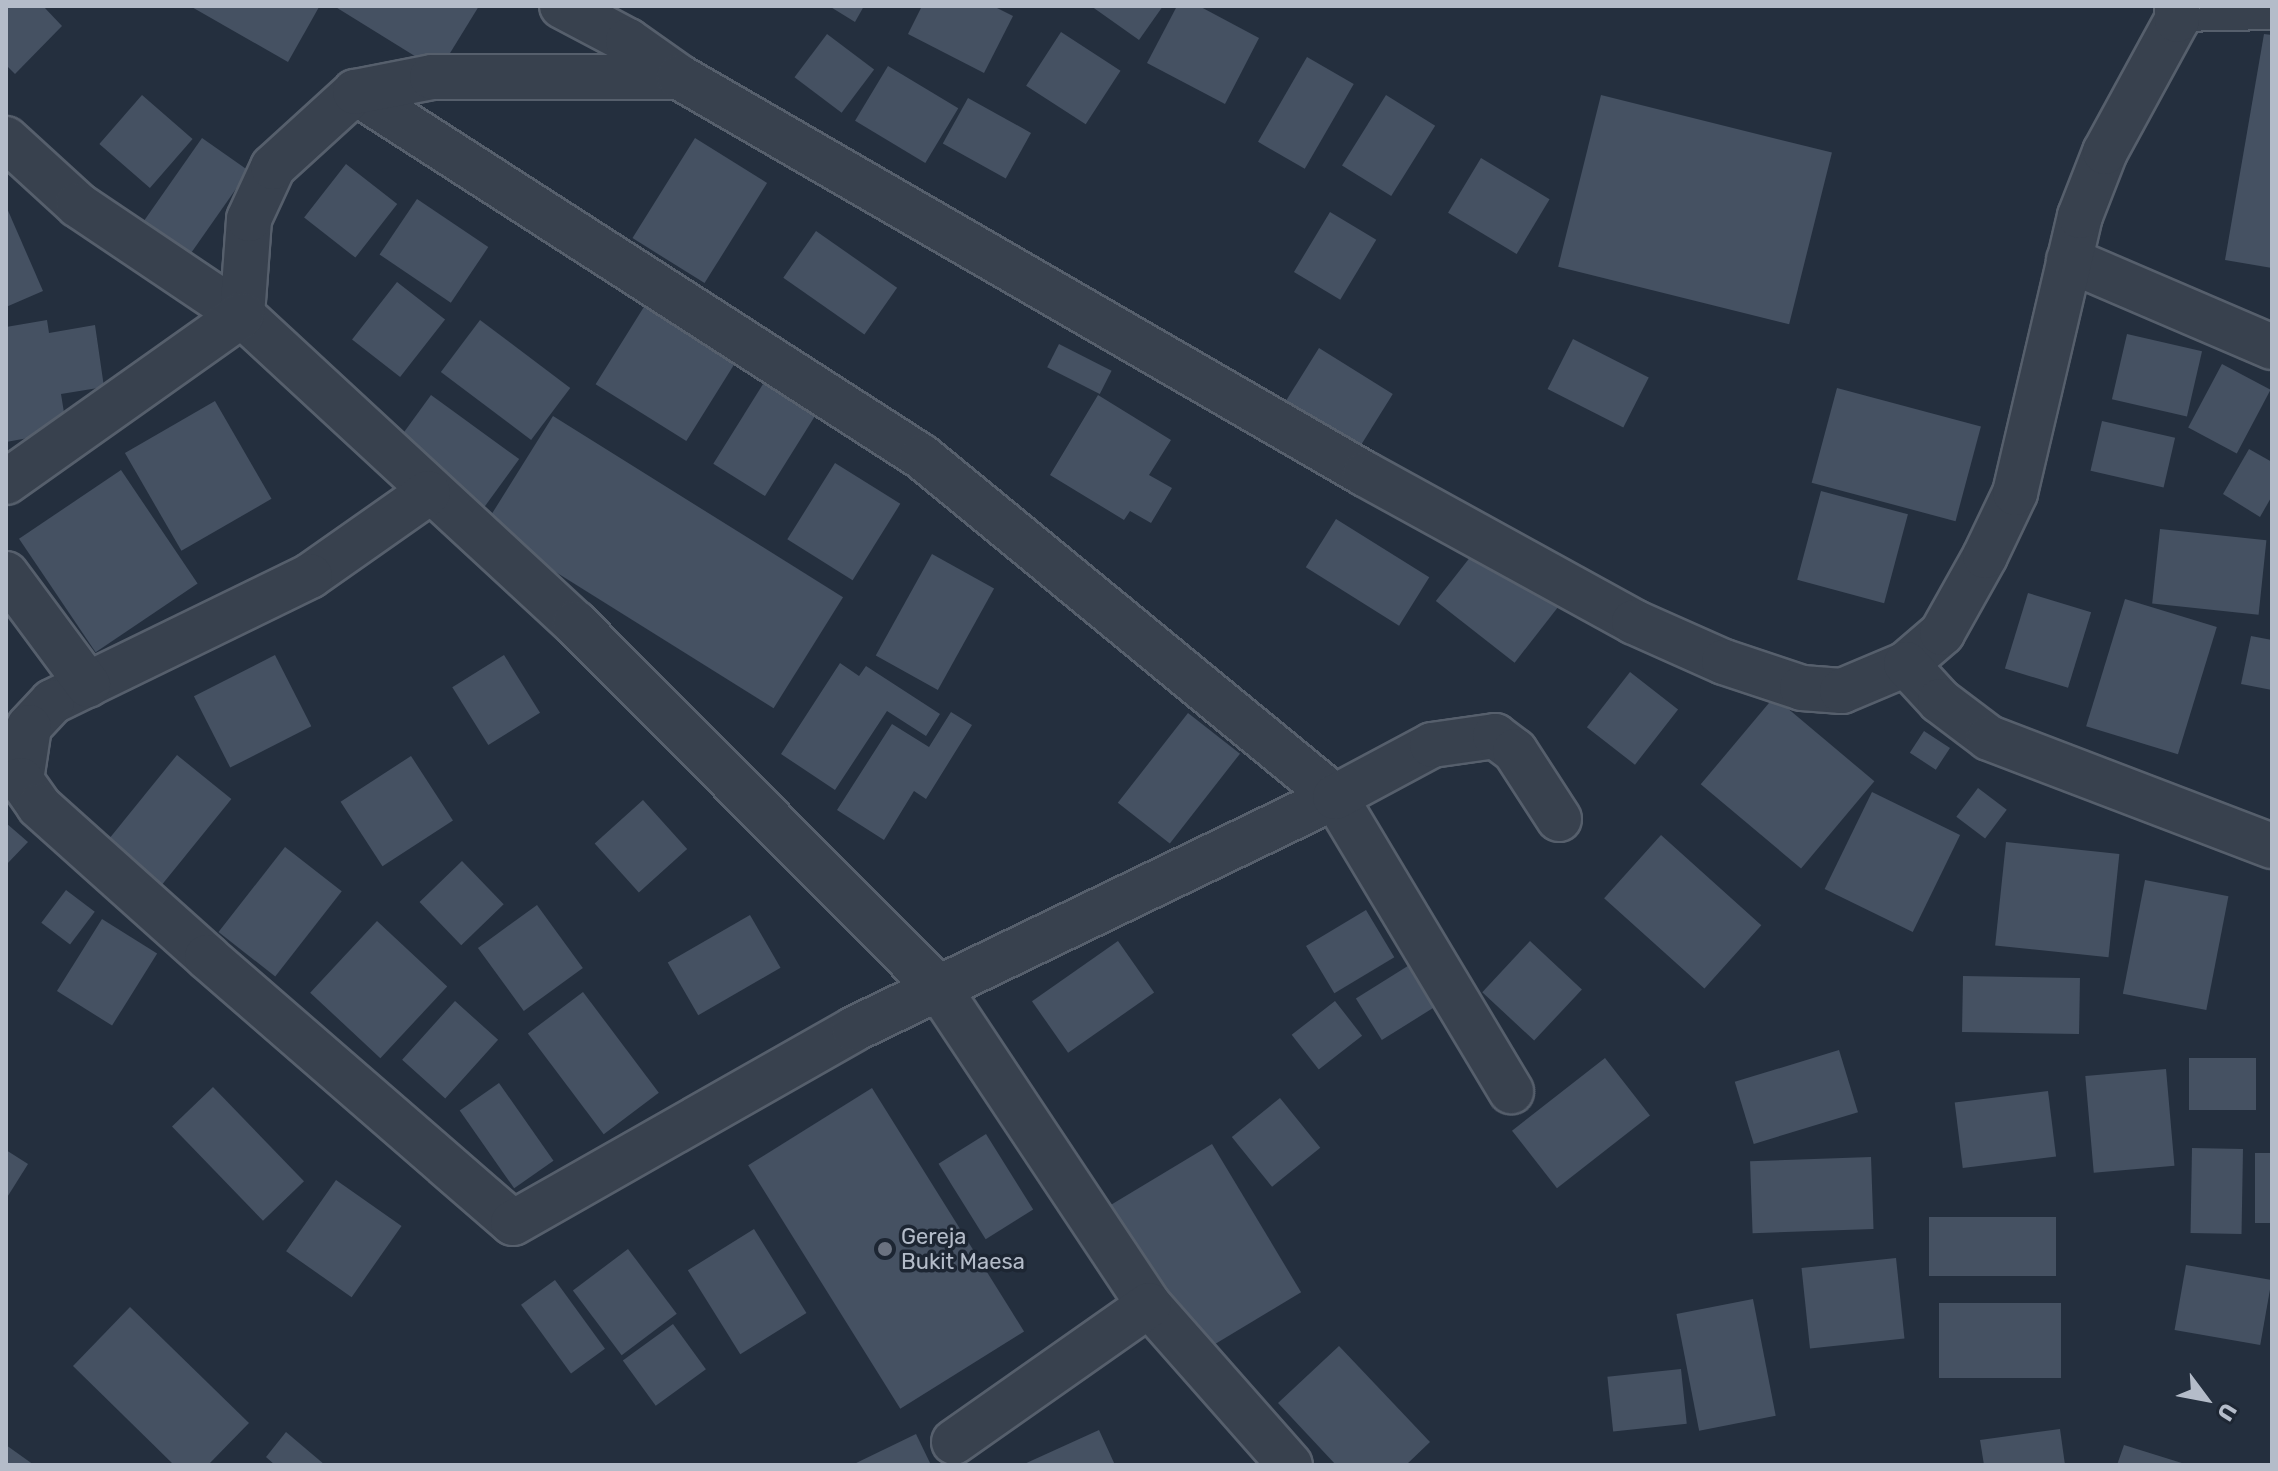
<!DOCTYPE html>
<style>
body{margin:0}
#map{position:relative;width:2278px;height:1471px;overflow:hidden;background:#242f3e;font-family:Rubik,sans-serif}
div>[style]{position:absolute}
[style*='--x']{left:calc(var(--x)*1px);top:calc(var(--y)*1px);width:calc(var(--w)*1px);rotate:calc(var(--a)*1deg)}
.building>*{inset:0;background:#455162;transform-origin:0 0}
.roads{filter:drop-shadow(2px 0 #565f6c) drop-shadow(-2px 0 #565f6c) drop-shadow(0 2px #565f6c) drop-shadow(0 -2px #565f6c)}
.lane>*{height:22px;margin:-11px;padding:0 11px;transform-origin:11px;border-radius:11px;background:#38414e}
.street>*{height:44px;margin:-22px;padding:0 22px;transform-origin:22px;border-radius:22px;background:#38414e}
.dots>*{width:22px;height:22px;translate:-50% -50%;box-sizing:border-box;border:4px solid #1d2633;border-radius:50%}
span{translate:-50% -50%;white-space:nowrap;text-align:center;line-height:1.15;-webkit-text-stroke:7px #1d2633;paint-order:stroke}
.poi-label{font-size:22px;color:#b4bcc9}
.left{translate:0 -50%;text-align:left}
.frame{position:absolute;inset:0;border:8px solid #b4bcc9;pointer-events:none}
.north{position:absolute;left:2166px;top:1359px;width:80px;height:80px;-webkit-text-stroke:6px #1d2633;paint-order:stroke;rotate:122deg;font-size:22px;font-weight:700;line-height:32px;text-align:center;color:#b4bcc9}
.north::after{content:'';display:block;margin:auto;width:28px;height:36px;background:#b4bcc9;clip-path:polygon(50% 0,100% 100%,50% 72%,0 100%)}
</style>
<div id="map">
<div class="building">
<div style="clip-path:polygon(6px 6px,43px 6px,62px 26px,15px 74px,6px 65px)"></div>
<div style="clip-path:polygon(190px 6px,316px 6px,319px 7px,288px 62px)"></div>
<div style="clip-path:polygon(334px 6px,479px 6px,439px 71px)"></div>
<div style="clip-path:polygon(829px 6px,864px 6px,855px 22px)"></div>
<div style="clip-path:polygon(922px 6px,993px 6px,1013px 16px,984px 73px,908px 34px)"></div>
<div style="clip-path:polygon(1091px 6px,1163px 6px,1139px 40px)"></div>
<div style="clip-path:polygon(1177px 6px,1199px 6px,1259px 38px,1225px 104px,1147px 63px)"></div>
<div style="left:1061px;top:32px;width:71px;height:64px;rotate:33deg"></div>
<div style="left:827px;top:34px;width:59px;height:54px;rotate:37deg"></div>
<div style="clip-path:polygon(2264px 34px,2272px 35px,2272px 268px,2225px 260px)"></div>
<div style="left:1307px;top:57px;width:54px;height:98px;rotate:30deg"></div>
<div style="left:888px;top:66px;width:82px;height:64px;rotate:31deg"></div>
<div style="left:142px;top:95px;width:67px;height:65px;rotate:41deg"></div>
<div style="left:1386px;top:95px;width:58px;height:83px;rotate:32deg"></div>
<div style="left:1601px;top:95px;width:238px;height:177px;rotate:14deg"></div>
<div style="left:968px;top:98px;width:72px;height:52px;rotate:29deg"></div>
<div style="left:202px;top:138px;width:57px;height:112px;rotate:35deg"></div>
<div style="left:695px;top:138px;width:85px;height:118px;rotate:32deg"></div>
<div style="left:1481px;top:158px;width:80px;height:64px;rotate:31deg"></div>
<div style="left:346px;top:164px;width:65px;height:68px;rotate:38deg"></div>
<div style="left:417px;top:199px;width:86px;height:67px;rotate:34deg"></div>
<div style="clip-path:polygon(6px 206px,43px 291px,6px 307px)"></div>
<div style="left:1330px;top:212px;width:54px;height:70px;rotate:31deg"></div>
<div style="left:816px;top:231px;width:99px;height:57px;rotate:35deg"></div>
<div style="left:397px;top:282px;width:61px;height:73px;rotate:38deg"></div>
<div style="left:647px;top:302px;width:107px;height:97px;rotate:32deg"></div>
<div style="clip-path:polygon(47px 320px,49px 333px,95px 325px,104px 387px,61px 394px,67px 431px,6px 442px,6px 327px)"></div>
<div style="left:480px;top:320px;width:113px;height:65px;rotate:37deg"></div>
<div style="left:2127px;top:334px;width:77px;height:67px;rotate:13deg"></div>
<div style="left:1573px;top:339px;width:85px;height:56px;rotate:27deg"></div>
<div style="left:1059px;top:344px;width:59px;height:26px;rotate:27deg"></div>
<div style="left:1319px;top:348px;width:87px;height:67px;rotate:32deg"></div>
<div style="left:2222px;top:364px;width:55px;height:72px;rotate:28deg"></div>
<div style="left:770px;top:373px;width:61px;height:107px;rotate:32deg"></div>
<div style="left:1837px;top:388px;width:149px;height:98px;rotate:15deg"></div>
<div style="left:431px;top:395px;width:109px;height:63px;rotate:36deg"></div>
<div style="clip-path:polygon(1098px 395px,1171px 440px,1149px 475px,1172px 488px,1151px 523px,1130px 511px,1124px 520px,1050px 475px)"></div>
<div style="left:215px;top:401px;width:113px;height:104px;rotate:60deg"></div>
<div style="left:553px;top:416px;width:342px;height:131px;rotate:32deg"></div>
<div style="left:2102px;top:421px;width:75px;height:51px;rotate:13deg"></div>
<div style="clip-path:polygon(2249px 449px,2272px 462px,2272px 496px,2260px 517px,2223px 494px)"></div>
<div style="left:835px;top:463px;width:77px;height:90px;rotate:32deg"></div>
<div style="left:121px;top:470px;width:137px;height:123px;rotate:56deg"></div>
<div style="left:1821px;top:491px;width:90px;height:92px;rotate:15deg"></div>
<div style="left:1336px;top:519px;width:110px;height:57px;rotate:32deg"></div>
<div style="left:2160px;top:529px;width:107px;height:75px;rotate:6deg"></div>
<div style="left:1482px;top:542px;width:100px;height:75px;rotate:38deg"></div>
<div style="left:932px;top:554px;width:71px;height:116px;rotate:29deg"></div>
<div style="left:2028px;top:593px;width:66px;height:79px;rotate:17deg"></div>
<div style="left:2125px;top:599px;width:96px;height:133px;rotate:17deg"></div>
<div style="clip-path:polygon(2251px 636px,2272px 640px,2272px 690px,2241px 684px)"></div>
<div style="left:275px;top:655px;width:80px;height:91px;rotate:63deg"></div>
<div style="left:504px;top:655px;width:68px;height:61px;rotate:58deg"></div>
<div style="clip-path:polygon(840px 663px,859px 676px,866px 666px,940px 714px,926px 736px,887px 711px,835px 790px,781px 754px)"></div>
<div style="left:1630px;top:672px;width:61px;height:70px;rotate:38deg"></div>
<div style="left:1774px;top:697px;width:131px;height:114px;rotate:40deg"></div>
<div style="clip-path:polygon(951px 712px,972px 725px,926px 799px,914px 791px,884px 840px,837px 810px,892px 724px,929px 747px)"></div>
<div style="left:1188px;top:713px;width:66px;height:114px;rotate:38deg"></div>
<div style="left:1924px;top:731px;width:31px;height:26px;rotate:33deg"></div>
<div style="left:177px;top:755px;width:70px;height:121px;rotate:39deg"></div>
<div style="left:411px;top:756px;width:77px;height:84px;rotate:57deg"></div>
<div style="left:1978px;top:788px;width:36px;height:36px;rotate:37deg"></div>
<div style="left:1872px;top:792px;width:98px;height:108px;rotate:26deg"></div>
<div style="left:643px;top:800px;width:66px;height:65px;rotate:48deg"></div>
<div style="clip-path:polygon(6px 823px,28px 842px,6px 865px)"></div>
<div style="left:1661px;top:835px;width:135px;height:85px;rotate:42deg"></div>
<div style="left:2006px;top:842px;width:114px;height:104px;rotate:6deg"></div>
<div style="left:285px;top:847px;width:72px;height:108px;rotate:38deg"></div>
<div style="left:462px;top:861px;width:60px;height:59px;rotate:46deg"></div>
<div style="left:2145px;top:880px;width:85px;height:116px;rotate:11deg"></div>
<div style="left:66px;top:890px;width:36px;height:41px;rotate:37deg"></div>
<div style="left:537px;top:905px;width:78px;height:73px;rotate:54deg"></div>
<div style="left:1366px;top:910px;width:55px;height:70px;rotate:59deg"></div>
<div style="left:750px;top:915px;width:61px;height:95px;rotate:60deg"></div>
<div style="left:102px;top:919px;width:65px;height:85px;rotate:32deg"></div>
<div style="left:377px;top:921px;width:96px;height:98px;rotate:43deg"></div>
<div style="left:1118px;top:941px;width:63px;height:105px;rotate:55deg"></div>
<div style="left:1530px;top:941px;width:71px;height:70px;rotate:43deg"></div>
<div style="left:1411px;top:964px;width:49px;height:65px;rotate:58deg"></div>
<div style="left:1963px;top:976px;width:117px;height:56px;rotate:1deg"></div>
<div style="left:583px;top:992px;width:126px;height:69px;rotate:53deg"></div>
<div style="left:455px;top:1001px;width:58px;height:79px;rotate:42deg"></div>
<div style="left:1335px;top:1001px;width:44px;height:55px;rotate:52deg"></div>
<div style="left:1839px;top:1050px;width:65px;height:109px;rotate:73deg"></div>
<div style="left:1605px;top:1058px;width:73px;height:118px;rotate:52deg"></div>
<div style="left:2256px;top:1058px;width:52px;height:67px;rotate:90deg"></div>
<div style="left:2166px;top:1069px;width:97px;height:81px;rotate:85deg"></div>
<div style="left:499px;top:1083px;width:95px;height:48px;rotate:55deg"></div>
<div style="left:213px;top:1087px;width:131px;height:57px;rotate:46deg"></div>
<div style="left:872px;top:1088px;width:287px;height:146px;rotate:58deg"></div>
<div style="left:2048px;top:1091px;width:66px;height:94px;rotate:83deg"></div>
<div style="left:1280px;top:1098px;width:64px;height:62px;rotate:51deg"></div>
<div style="left:986px;top:1134px;width:89px;height:56px;rotate:58deg"></div>
<div style="left:1212px;top:1144px;width:173px;height:125px;rotate:59deg"></div>
<div style="left:2192px;top:1148px;width:51px;height:85px;rotate:1deg"></div>
<div style="clip-path:polygon(6px 1150px,28px 1164px,6px 1199px)"></div>
<div style="left:2255px;top:1153px;width:17px;height:70px"></div>
<div style="left:1871px;top:1157px;width:72px;height:121px;rotate:88deg"></div>
<div style="left:336px;top:1180px;width:80px;height:87px;rotate:35deg"></div>
<div style="left:1929px;top:1217px;width:127px;height:59px"></div>
<div style="left:754px;top:1229px;width:99px;height:78px;rotate:58deg"></div>
<div style="left:628px;top:1249px;width:81px;height:69px;rotate:53deg"></div>
<div style="left:1896px;top:1258px;width:81px;height:95px;rotate:84deg"></div>
<div style="left:2186px;top:1265px;width:87px;height:66px;rotate:10deg"></div>
<div style="left:555px;top:1280px;width:85px;height:42px;rotate:54deg"></div>
<div style="left:1753px;top:1299px;width:119px;height:78px;rotate:79deg"></div>
<div style="left:2061px;top:1303px;width:75px;height:122px;rotate:90deg"></div>
<div style="clip-path:polygon(130px 1307px,249px 1423px,208px 1465px,174px 1465px,73px 1366px)"></div>
<div style="left:673px;top:1324px;width:56px;height:62px;rotate:54deg"></div>
<div style="clip-path:polygon(1339px 1346px,1430px 1442px,1406px 1465px,1336px 1465px,1278px 1403px)"></div>
<div style="left:1681px;top:1369px;width:55px;height:74px;rotate:84deg"></div>
<div style="clip-path:polygon(2060px 1429px,2065px 1465px,1984px 1465px,1980px 1440px)"></div>
<div style="clip-path:polygon(1099px 1430px,1115px 1465px,1022px 1465px)"></div>
<div style="clip-path:polygon(286px 1432px,325px 1465px,275px 1465px,266px 1457px)"></div>
<div style="clip-path:polygon(916px 1434px,931px 1465px,852px 1465px)"></div>
<div style="clip-path:polygon(6px 1445px,34px 1465px,6px 1465px)"></div>
<div style="clip-path:polygon(2124px 1445px,2185px 1464px,2185px 1465px,2117px 1465px)"></div>
</div>
<div class="roads">
<div class="lane">
<div style="--x:2177;--y:20;--w:95;--a:-1.2"></div>
</div>
<div class="street">
<div style="--x:562;--y:6;--w:75;--a:27.9"></div>
<div style="--x:628;--y:41;--w:62;--a:35.2"></div>
<div style="--x:355;--y:92;--w:674;--a:32.77"></div>
<div style="--x:922;--y:457;--w:535;--a:39.46"></div>
<div style="--x:1335;--y:797;--w:343;--a:59.1"></div>
<div style="--x:6;--y:139;--w:98;--a:42.5"></div>
<div style="--x:78;--y:205;--w:197;--a:33.9"></div>
<div style="--x:242;--y:315;--w:454;--a:42.8"></div>
<div style="--x:575;--y:623;--w:516;--a:45.16"></div>
<div style="--x:939;--y:989;--w:379;--a:56.4"></div>
<div style="--x:1149;--y:1305;--w:213;--a:48.6"></div>
<div style="--x:2069;--y:260;--w:221;--a:23.2"></div>
<div style="--x:242;--y:315;--w:96;--a:-85.8"></div>
<div style="--x:249;--y:219;--w:57;--a:-65.2"></div>
<div style="--x:273;--y:167;--w:111;--a:-42.4"></div>
<div style="--x:355;--y:92;--w:78;--a:-11"></div>
<div style="--x:432;--y:77;--w:247;--a:0"></div>
<div style="--x:679;--y:77;--w:793;--a:30.06"></div>
<div style="--x:1365;--y:474;--w:307;--a:28.8"></div>
<div style="--x:1634;--y:622;--w:98;--a:24"></div>
<div style="--x:1724;--y:662;--w:82;--a:18.4"></div>
<div style="--x:1802;--y:688;--w:40;--a:4.3"></div>
<div style="--x:1842;--y:691;--w:69;--a:-22.9"></div>
<div style="--x:1906;--y:664;--w:48;--a:-40.7"></div>
<div style="--x:1942;--y:633;--w:88;--a:-60.8"></div>
<div style="--x:1985;--y:556;--w:70;--a:-64.5"></div>
<div style="--x:2015;--y:493;--w:285;--a:-76.8"></div>
<div style="--x:2080;--y:216;--w:69;--a:-68.7"></div>
<div style="--x:2105;--y:152;--w:150;--a:-61.4"></div>
<div style="--x:2177;--y:20;--w:14;--a:-90"></div>
<div style="--x:6;--y:482;--w:289;--a:-35.3"></div>
<div style="--x:428;--y:493;--w:144;--a:144.9"></div>
<div style="--x:310;--y:576;--w:287;--a:154"></div>
<div style="--x:52;--y:702;--w:34;--a:133"></div>
<div style="--x:29;--y:727;--w:54;--a:98.6"></div>
<div style="--x:21;--y:780;--w:32;--a:55"></div>
<div style="--x:39;--y:806;--w:226;--a:41.9"></div>
<div style="--x:207;--y:957;--w:405;--a:41"></div>
<div style="--x:513;--y:1223;--w:392;--a:-29.6"></div>
<div style="--x:854;--y:1029;--w:534;--a:-25.75"></div>
<div style="--x:1335;--y:797;--w:110;--a:-28.2"></div>
<div style="--x:1432;--y:745;--w:64;--a:-8.1"></div>
<div style="--x:1495;--y:736;--w:25;--a:37"></div>
<div style="--x:1515;--y:751;--w:81;--a:57.1"></div>
<div style="--x:6;--y:574;--w:138;--a:53.5"></div>
<div style="--x:1906;--y:664;--w:50;--a:47.4"></div>
<div style="--x:1940;--y:701;--w:61;--a:37.1"></div>
<div style="--x:1989;--y:738;--w:303;--a:20.9"></div>
<div style="--x:954;--y:1442;--w:238;--a:-35.1"></div>
</div>
</div>
<div class="dots">
<div style="left:885px;top:1249px;background:#6b7280"></div>
</div>
<div class="poi-label">
<span class="left" style="left:901px;top:1249px">Gereja<br>Bukit Maesa</span>
</div>
<div class="frame"></div>
<div class="north">U</div>
</div>
